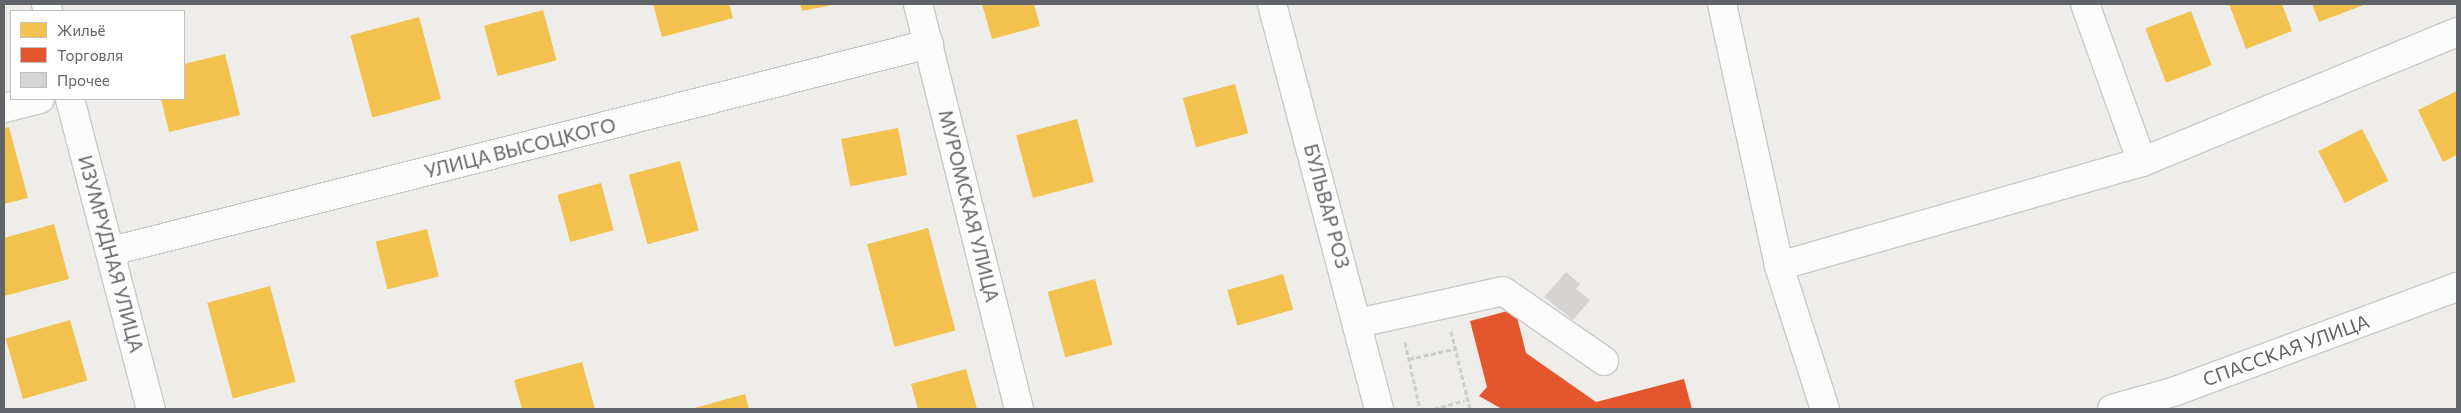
<!DOCTYPE html>
<meta charset="utf-8">
<style>
body{margin:0}
#map{position:relative;width:2461px;height:413px;overflow:hidden;background:#efedea;font-family:Commissioner,sans-serif}
div>[style]{position:absolute}
[style*='--x']{left:calc(var(--x)*1px);top:calc(var(--y)*1px);width:calc(var(--w)*1px);rotate:calc(var(--a)*1deg)}
.homes>*{inset:0;background:#f2c14e;transform-origin:0 0}
.shops>*{inset:0;background:#e4572e}
.building>*{inset:0;background:#d6d4d3}
.path>*{height:3px;margin-top:-1.5px;transform-origin:0;background:repeating-linear-gradient(90deg,#cbcecd 0 5px,transparent 0 7.5px)}
.roads{filter:drop-shadow(1px 0 #c9c9c9) drop-shadow(-1px 0 #c9c9c9) drop-shadow(0 1px #c9c9c9) drop-shadow(0 -1px #c9c9c9)}
.minor>*{height:28px;margin:-14px;padding:0 14px;transform-origin:14px;border-radius:14px;background:#fdfcfc}
span{translate:-50% -50%;white-space:nowrap;text-align:center;line-height:1.15;-webkit-text-stroke:5px #fff;paint-order:stroke}
.street-label{font-size:19px;color:#606367}
.frame{position:absolute;inset:0;border:5px solid #606367;pointer-events:none}
.legend{position:absolute;left:10px;top:10px;width:175px;height:90px;box-sizing:border-box;background:#fff;border:1px solid #bfc1c2;margin:0;padding:6px 9px;list-style:none;font-size:15px;color:#606367}
.legend li{display:flex;align-items:center;gap:10px;height:25px}
.legend b{width:25px;border:1px solid #bfc1c2}
</style>
<div id="map">
<div class="homes">
<div style="clip-path:polygon(653px 4px,729px 4px,733px 18px,662px 37px)"></div>
<div style="clip-path:polygon(800px 4px,832px 4px,832px 5px,802px 11px)"></div>
<div style="clip-path:polygon(982px 4px,1034px 4px,1040px 26px,992px 39px)"></div>
<div style="clip-path:polygon(2229px 4px,2282px 4px,2292px 31px,2246px 49px)"></div>
<div style="clip-path:polygon(2312px 4px,2366px 4px,2319px 22px)"></div>
<div style="left:543px;top:10px;width:52px;height:61px;rotate:75deg"></div>
<div style="left:2191px;top:11px;width:58px;height:49px;rotate:69deg"></div>
<div style="left:419px;top:17px;width:85px;height:71px;rotate:75deg"></div>
<div style="clip-path:polygon(225px 54px,240px 115px,169px 132px,161px 99px,184px 99px,184px 64px)"></div>
<div style="left:1235px;top:84px;width:51px;height:54px;rotate:75deg"></div>
<div style="clip-path:polygon(2457px 91px,2457px 155px,2443px 162px,2418px 110px)"></div>
<div style="left:1077px;top:119px;width:65px;height:63px;rotate:75deg"></div>
<div style="clip-path:polygon(9px 127px,28px 198px,4px 204px,4px 128px)"></div>
<div style="left:898px;top:128px;width:48px;height:58px;rotate:79deg"></div>
<div style="left:2362px;top:129px;width:58px;height:49px;rotate:63deg"></div>
<div style="left:680px;top:161px;width:72px;height:53px;rotate:75deg"></div>
<div style="left:601px;top:183px;width:49px;height:45px;rotate:75deg"></div>
<div style="clip-path:polygon(54px 224px,69px 279px,4px 296px,4px 238px)"></div>
<div style="left:928px;top:228px;width:106px;height:63px;rotate:75deg"></div>
<div style="left:427px;top:229px;width:49px;height:53px;rotate:76deg"></div>
<div style="left:1283px;top:274px;width:37px;height:58px;rotate:74deg"></div>
<div style="left:1095px;top:279px;width:68px;height:49px;rotate:75deg"></div>
<div style="left:270px;top:286px;width:99px;height:65px;rotate:75deg"></div>
<div style="left:70px;top:320px;width:63px;height:67px;rotate:74deg"></div>
<div style="clip-path:polygon(582px 362px,595px 409px,522px 409px,514px 380px)"></div>
<div style="clip-path:polygon(966px 369px,977px 409px,918px 409px,911px 384px)"></div>
<div style="clip-path:polygon(745px 394px,749px 409px,691px 409px)"></div>
</div>
<div class="shops">
<div style="clip-path:polygon(1515px 309px,1526px 353px,1596px 402px,1684px 379px,1692px 409px,1502px 409px,1479px 396px,1487px 387px,1470px 321px)"></div>
</div>
<div class="building">
<div style="clip-path:polygon(1566px 272px,1580px 284px,1576px 289px,1590px 300px,1573px 320px,1544px 297px)"></div>
</div>
<div class="path">
<div style="--x:1451;--y:331;--w:80;--a:76.3"></div>
<div style="--x:1405;--y:342;--w:69;--a:77.4"></div>
<div style="--x:1409;--y:359;--w:46;--a:-12.5"></div>
<div style="--x:1434;--y:409;--w:32;--a:-16"></div>
</div>
<div class="roads">
<div class="minor">
<div style="--x:46;--y:4;--w:7;--a:74"></div>
<div style="--x:918;--y:4;--w:417;--a:76"></div>
<div style="--x:1272;--y:4;--w:419;--a:75.2"></div>
<div style="--x:1722;--y:4;--w:268;--a:77.7"></div>
<div style="--x:1779;--y:266;--w:150;--a:72.2"></div>
<div style="--x:2085;--y:4;--w:168;--a:70.2"></div>
<div style="--x:2142;--y:162;--w:341;--a:-22.4"></div>
<div style="--x:70;--y:99;--w:320;--a:75.4"></div>
<div style="--x:4;--y:108;--w:37;--a:-14"></div>
<div style="--x:112;--y:251;--w:843;--a:-14.22"></div>
<div style="--x:1779;--y:266;--w:378;--a:-16"></div>
<div style="--x:1358;--y:323;--w:148;--a:-12.4"></div>
<div style="--x:1503;--y:291;--w:123;--a:34.7"></div>
<div style="--x:2112;--y:409;--w:63;--a:-15.6"></div>
<div style="--x:2173;--y:392;--w:303;--a:-20.3"></div>
</div>
</div>
<div class="street-label">
<span style="left:520px;top:148px;rotate:-14deg">УЛИЦА ВЫСОЦКОГО</span>
<span style="left:969px;top:206px;rotate:76deg">МУРОМСКАЯ УЛИЦА</span>
<span style="left:1327px;top:206px;rotate:75deg">БУЛЬВАР РОЗ</span>
<span style="left:111px;top:254px;rotate:75deg">ИЗУМРУДНАЯ УЛИЦА</span>
<span style="left:2286px;top:350px;rotate:-20deg">СПАССКАЯ УЛИЦА</span>
</div>
<div class="frame"></div>
<ul class="legend">
<li><b style="height:14px;background:#f2c14e"></b>Жильё</li>
<li><b style="height:14px;background:#e4572e"></b>Торговля</li>
<li><b style="height:14px;background:#d6d4d3"></b>Прочее</li>
</ul>
</div>
